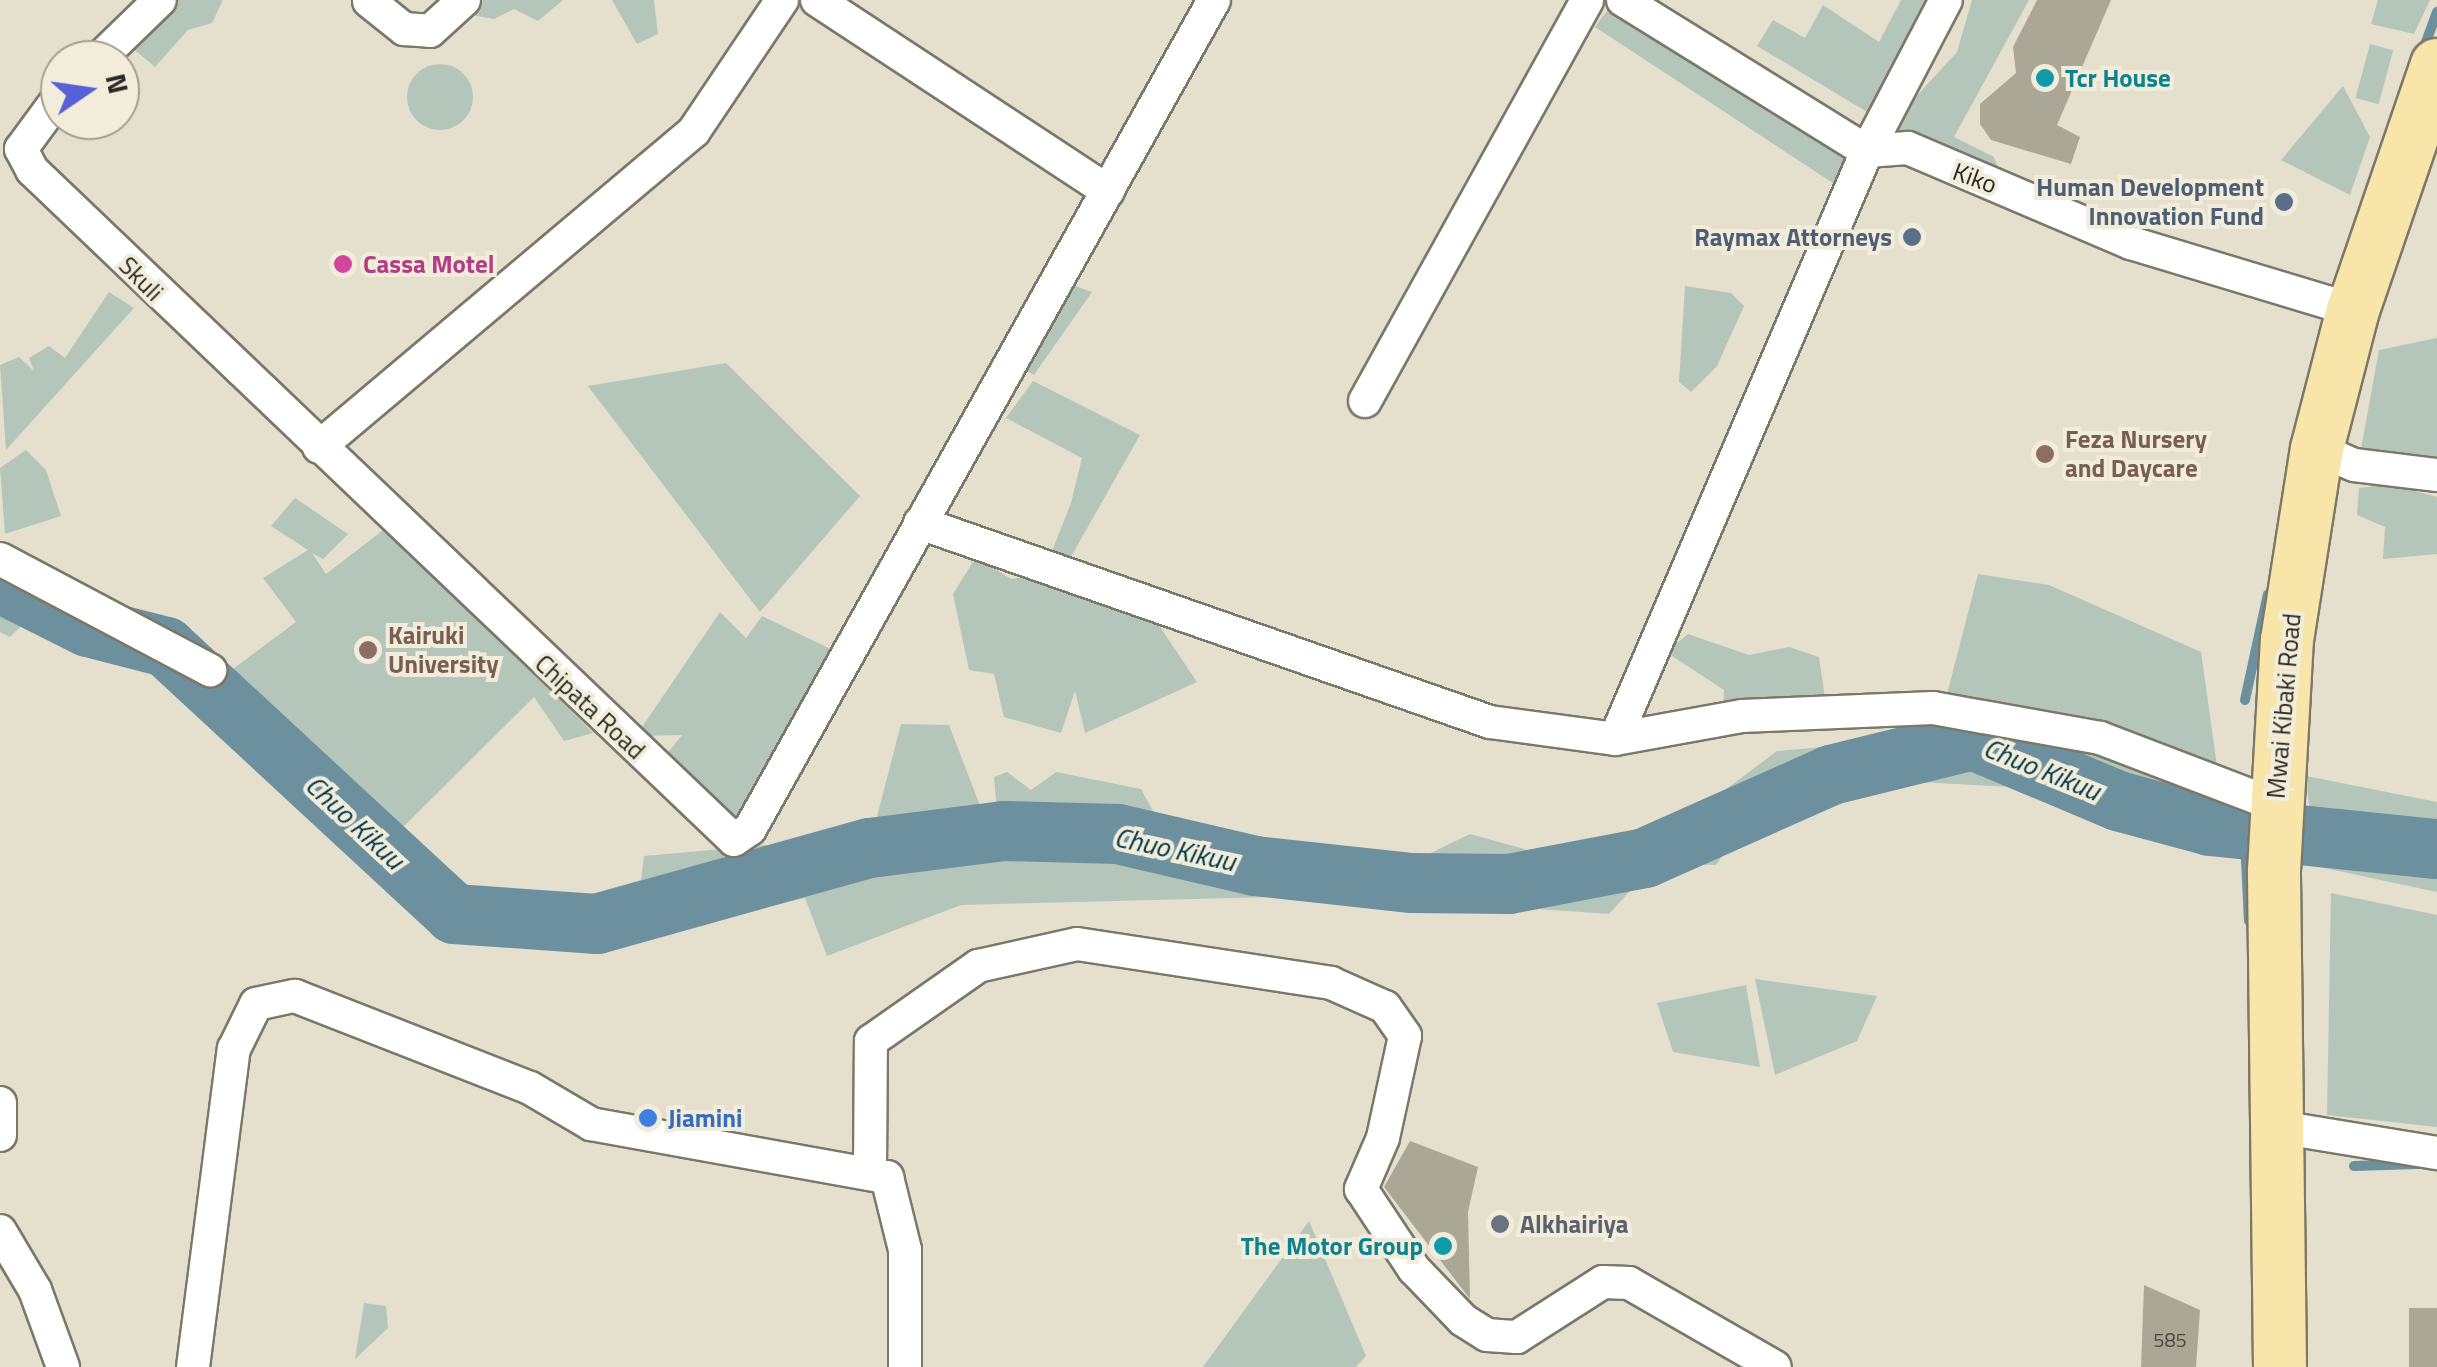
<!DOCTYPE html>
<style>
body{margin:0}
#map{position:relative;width:2437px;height:1367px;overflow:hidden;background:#e5e0ce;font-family:"Titillium Web",sans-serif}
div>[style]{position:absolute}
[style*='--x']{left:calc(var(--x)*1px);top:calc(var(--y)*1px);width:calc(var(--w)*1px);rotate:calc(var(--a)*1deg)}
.green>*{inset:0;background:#b4c6b9;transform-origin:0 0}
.round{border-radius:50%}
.stream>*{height:10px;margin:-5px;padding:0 5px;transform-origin:5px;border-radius:5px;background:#6d909e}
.river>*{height:60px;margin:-30px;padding:0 30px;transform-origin:30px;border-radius:30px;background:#6d909e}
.building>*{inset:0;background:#aba796;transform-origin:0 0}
.roads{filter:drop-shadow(2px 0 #7c7868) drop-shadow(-2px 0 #7c7868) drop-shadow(0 2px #7c7868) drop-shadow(0 -2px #7c7868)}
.street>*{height:32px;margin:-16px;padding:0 16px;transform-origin:16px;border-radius:16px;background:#fff}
.primary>*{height:52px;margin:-26px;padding:0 26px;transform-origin:26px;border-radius:26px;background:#f7e5aa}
.dots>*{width:28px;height:28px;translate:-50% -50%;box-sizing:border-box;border:5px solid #f2eddb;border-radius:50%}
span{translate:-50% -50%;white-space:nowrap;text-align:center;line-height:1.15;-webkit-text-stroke:8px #f2eddb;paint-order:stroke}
.number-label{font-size:20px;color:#4a483e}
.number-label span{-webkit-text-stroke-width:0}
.culture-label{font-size:25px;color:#0d838f;font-weight:700}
.left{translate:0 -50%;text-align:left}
.right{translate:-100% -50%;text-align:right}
.street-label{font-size:25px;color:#2a2821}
.service-label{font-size:25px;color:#4e5e75;font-weight:700}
.hotel-label{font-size:25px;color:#b23c85;font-weight:700}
.education-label{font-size:25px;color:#785e54;font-weight:700}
.shop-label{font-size:25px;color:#366cbe;font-weight:700}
.worship-label{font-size:25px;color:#5b616d;font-weight:700}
.water-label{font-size:28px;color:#003747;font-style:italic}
.north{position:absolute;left:40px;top:40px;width:100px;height:100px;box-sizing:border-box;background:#f2eddb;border:2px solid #a29e91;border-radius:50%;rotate:77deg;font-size:28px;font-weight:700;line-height:40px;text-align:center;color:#2a2821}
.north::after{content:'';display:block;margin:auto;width:35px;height:45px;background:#5760d7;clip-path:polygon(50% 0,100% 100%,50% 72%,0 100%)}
</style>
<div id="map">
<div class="green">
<div style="clip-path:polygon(152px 0,222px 0,222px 2px,212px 23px,188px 30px,155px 67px,130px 46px)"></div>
<div style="clip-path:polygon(470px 0,563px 0,538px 21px,514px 9px,494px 19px,471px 15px)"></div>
<div style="clip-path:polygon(612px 0,654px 0,658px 34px,637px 44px)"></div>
<div style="clip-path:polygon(1901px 0,1929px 0,1872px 115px,1757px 46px,1773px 20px,1805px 38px,1823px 5px,1879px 42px)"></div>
<div style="clip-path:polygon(1972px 0,2029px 0,1954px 137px,1994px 157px,2009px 195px,1890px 125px,1957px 52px)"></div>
<div style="clip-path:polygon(2378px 0,2430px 0,2414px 34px,2371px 24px)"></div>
<div style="clip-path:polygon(1612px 4px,1860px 143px,1845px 191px,1595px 27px)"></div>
<div style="left:2370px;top:44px;width:24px;height:56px;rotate:15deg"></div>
<div class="round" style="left:407px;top:64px;width:66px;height:66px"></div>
<div style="clip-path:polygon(2343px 86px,2370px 137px,2350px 195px,2281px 160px)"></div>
<div style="clip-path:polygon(1068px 283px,1092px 292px,1034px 375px,1010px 361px)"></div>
<div style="clip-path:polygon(1685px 286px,1731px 293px,1744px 306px,1717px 366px,1691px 392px,1679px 382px)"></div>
<div style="clip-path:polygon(109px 292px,134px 308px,6px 450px,0 365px,19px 357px,34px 371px,29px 358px,49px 346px,65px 358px)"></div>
<div style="clip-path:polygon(2437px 338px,2437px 484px,2392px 475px,2361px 449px,2379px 350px)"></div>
<div style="clip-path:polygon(726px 363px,860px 496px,760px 612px,588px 386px)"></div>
<div style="clip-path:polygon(1033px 381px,1140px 435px,1064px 569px,1092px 565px,1150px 612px,1197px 682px,1085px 733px,1075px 691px,1061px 733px,1004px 717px,994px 674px,969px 670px,953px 594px,976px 557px,1011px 579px,1043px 574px,1071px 503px,1082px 458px,1006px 418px)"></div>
<div style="clip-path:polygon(26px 450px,46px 470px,61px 516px,5px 534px,0 468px)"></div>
<div style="clip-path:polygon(2389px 484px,2437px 497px,2437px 554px,2383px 559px,2385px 527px,2357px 515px,2359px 488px)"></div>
<div style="clip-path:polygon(295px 498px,348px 534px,323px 559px,312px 553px,326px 574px,395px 521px,414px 553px,593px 733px,564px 741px,534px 697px,382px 848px,214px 683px,296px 622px,263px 578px,308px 550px,271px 526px)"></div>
<div style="clip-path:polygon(0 548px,71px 595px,59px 615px,36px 611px,10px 637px,0 632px)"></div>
<div style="clip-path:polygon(1978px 574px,2049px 585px,2201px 652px,2227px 837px,2068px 790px,1882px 780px,1740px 831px,1716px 865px,1681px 864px,1639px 881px,1609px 914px,1344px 895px,1470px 834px,1560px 859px,1649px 847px,1777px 751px,1936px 737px)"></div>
<div style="clip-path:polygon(720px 612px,746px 638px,762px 616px,835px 651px,734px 829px,659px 764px,682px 735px,636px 736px)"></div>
<div style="clip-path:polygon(1688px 634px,1749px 655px,1789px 647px,1819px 657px,1826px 705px,1723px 712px,1724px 690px,1666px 652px)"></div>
<div style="clip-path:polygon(901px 724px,949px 725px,986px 821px,998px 823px,994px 777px,1007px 772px,1031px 790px,1056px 772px,1141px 789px,1165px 833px,1275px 846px,1275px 897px,961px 905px,827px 956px,805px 898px,658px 932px,634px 918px,578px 939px,527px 912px,641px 880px,644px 856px,766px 845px,803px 894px,829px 880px,821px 871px,874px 828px)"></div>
<div style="clip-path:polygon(2306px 776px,2437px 802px,2437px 892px,2315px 866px)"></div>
<div style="clip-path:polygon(2331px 893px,2437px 915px,2437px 1127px,2327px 1115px)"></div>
<div style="clip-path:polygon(1755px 979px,1877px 996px,1857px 1041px,1775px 1075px)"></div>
<div style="clip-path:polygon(1746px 985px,1760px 1067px,1673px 1052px,1657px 1003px)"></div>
<div style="clip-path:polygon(1309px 1221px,1366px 1356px,1356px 1367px,1203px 1367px)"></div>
<div style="clip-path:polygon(364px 1303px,386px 1306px,388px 1328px,355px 1359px)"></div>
</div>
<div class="stream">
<div style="--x:2422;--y:53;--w:44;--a:-69.9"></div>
<div style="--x:2245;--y:700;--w:108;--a:-77.8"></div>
<div style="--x:2243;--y:799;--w:122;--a:87.2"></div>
<div style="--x:2354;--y:1166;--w:64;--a:-1.8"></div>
</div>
<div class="river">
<div style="--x:0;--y:583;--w:98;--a:26.6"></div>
<div style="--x:88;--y:627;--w:81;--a:14.4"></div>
<div style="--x:166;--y:647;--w:393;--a:42.8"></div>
<div style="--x:454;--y:914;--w:143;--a:4"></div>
<div style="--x:597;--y:924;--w:283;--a:-15.6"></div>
<div style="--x:870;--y:848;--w:135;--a:-7.2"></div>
<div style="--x:1004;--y:831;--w:114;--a:1.5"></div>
<div style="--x:1118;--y:834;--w:141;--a:13.1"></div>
<div style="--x:1255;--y:866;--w:158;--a:6.2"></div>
<div style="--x:1412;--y:883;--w:97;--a:0.6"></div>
<div style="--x:1509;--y:884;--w:138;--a:-10.8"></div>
<div style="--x:1645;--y:858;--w:204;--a:-24"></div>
<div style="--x:1831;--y:775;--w:146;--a:-13.8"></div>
<div style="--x:1973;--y:740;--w:157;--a:22.8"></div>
<div style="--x:2118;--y:801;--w:95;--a:15.2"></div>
<div style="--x:2210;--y:826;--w:228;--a:5.8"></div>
</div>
<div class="building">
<div style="clip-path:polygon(2037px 0,2111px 0,2057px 125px,2080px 137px,2071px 164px,1991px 140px,1980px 124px,1980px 104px,2016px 73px,2013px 47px)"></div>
<div style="clip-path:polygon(1410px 1141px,1478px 1167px,1468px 1212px,1470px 1299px,1384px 1187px)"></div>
<div style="clip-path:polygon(2144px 1285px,2200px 1310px,2196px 1367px,2141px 1367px)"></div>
<div style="left:2409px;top:1308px;width:28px;height:59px"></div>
</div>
<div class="roads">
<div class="street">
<div style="--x:817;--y:0;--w:348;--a:33.3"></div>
<div style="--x:1623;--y:0;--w:287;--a:31.8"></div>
<div style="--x:1867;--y:151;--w:41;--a:-4.2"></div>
<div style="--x:1908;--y:148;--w:242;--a:23.1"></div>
<div style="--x:2131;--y:243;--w:232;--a:16.8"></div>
<div style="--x:369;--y:1;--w:45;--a:38.7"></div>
<div style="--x:404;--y:29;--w:26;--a:4"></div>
<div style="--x:430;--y:31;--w:46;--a:-42.4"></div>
<div style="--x:98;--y:60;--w:86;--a:-44.1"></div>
<div style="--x:60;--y:96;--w:66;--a:126.3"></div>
<div style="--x:21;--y:149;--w:24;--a:62"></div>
<div style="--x:32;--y:170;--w:970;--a:43.66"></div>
<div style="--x:734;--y:840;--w:19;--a:-35"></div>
<div style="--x:750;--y:829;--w:950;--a:-60.76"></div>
<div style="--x:1365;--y:401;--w:458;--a:-61"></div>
<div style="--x:319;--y:447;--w:490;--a:-40.1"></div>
<div style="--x:694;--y:131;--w:158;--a:-56.1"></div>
<div style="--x:2317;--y:449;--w:40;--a:23.4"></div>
<div style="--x:2354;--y:465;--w:84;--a:6.9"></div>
<div style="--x:920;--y:523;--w:604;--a:19.25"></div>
<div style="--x:1490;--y:722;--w:126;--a:7.7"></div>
<div style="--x:1615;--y:739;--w:129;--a:-10.3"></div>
<div style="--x:1742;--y:716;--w:191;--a:-2.4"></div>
<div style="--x:1933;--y:708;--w:170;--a:10.2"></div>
<div style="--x:2100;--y:738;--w:187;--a:20.9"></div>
<div style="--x:0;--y:559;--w:238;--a:27.9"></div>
<div style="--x:1615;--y:739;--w:640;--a:-66.8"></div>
<div style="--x:1867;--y:151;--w:170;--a:-62.4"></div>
<div style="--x:0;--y:1103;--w:32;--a:90"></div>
<div style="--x:2278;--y:1127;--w:161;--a:9.3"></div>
<div style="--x:870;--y:1173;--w:132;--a:-89.6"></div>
<div style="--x:871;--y:1041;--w:131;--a:-35"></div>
<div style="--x:978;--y:966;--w:101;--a:-12.5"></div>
<div style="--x:1077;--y:944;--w:257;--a:8.7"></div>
<div style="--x:1331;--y:983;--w:59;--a:24"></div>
<div style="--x:1385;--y:1007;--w:35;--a:55"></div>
<div style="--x:1405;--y:1036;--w:104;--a:102.2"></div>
<div style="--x:1383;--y:1138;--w:56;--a:113.3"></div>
<div style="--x:1361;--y:1189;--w:96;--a:56.5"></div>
<div style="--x:1414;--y:1269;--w:71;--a:46.1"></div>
<div style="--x:1463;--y:1320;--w:28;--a:32"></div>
<div style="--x:1487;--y:1335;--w:30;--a:4"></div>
<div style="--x:1517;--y:1337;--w:102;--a:-32.6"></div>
<div style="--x:1603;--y:1282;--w:26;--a:2"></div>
<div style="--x:1629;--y:1283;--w:168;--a:29.9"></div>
<div style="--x:0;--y:1231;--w:69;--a:59.3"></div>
<div style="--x:35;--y:1290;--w:82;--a:70"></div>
<div style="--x:193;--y:1367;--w:321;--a:-82.7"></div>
<div style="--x:234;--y:1049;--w:50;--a:-63.9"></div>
<div style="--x:256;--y:1004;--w:40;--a:-12"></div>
<div style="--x:295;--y:996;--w:252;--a:21.4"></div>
<div style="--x:530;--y:1088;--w:71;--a:30.5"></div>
<div style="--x:591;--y:1124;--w:301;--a:10.2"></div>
<div style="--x:887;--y:1177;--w:75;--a:76.1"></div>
<div style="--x:905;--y:1250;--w:117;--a:90"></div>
</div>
<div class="primary">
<div style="--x:2280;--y:1367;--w:496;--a:-90.7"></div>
<div style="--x:2274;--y:871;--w:231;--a:-86.8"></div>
<div style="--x:2287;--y:640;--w:193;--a:-81.1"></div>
<div style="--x:2317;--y:449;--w:144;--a:-75.5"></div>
<div style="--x:2353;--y:310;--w:259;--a:-71.1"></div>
</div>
</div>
<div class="dots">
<div style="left:2045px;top:78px;background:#0f9aa8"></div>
<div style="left:2284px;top:202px;background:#5c6f8a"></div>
<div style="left:1912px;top:237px;background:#5c6f8a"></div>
<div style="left:343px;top:264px;background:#d1479c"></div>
<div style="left:2045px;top:454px;background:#8d6e63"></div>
<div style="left:368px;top:650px;background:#8d6e63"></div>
<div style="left:648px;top:1118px;background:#3f7fe0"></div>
<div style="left:1500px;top:1224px;background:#6b7280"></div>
<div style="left:1443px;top:1246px;background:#0f9aa8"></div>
</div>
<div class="number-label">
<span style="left:2170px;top:1339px">585</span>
</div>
<div class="culture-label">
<span class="left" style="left:2065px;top:78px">Tcr House</span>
<span class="right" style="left:1423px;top:1246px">The Motor Group</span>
</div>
<div class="street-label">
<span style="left:1975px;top:178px;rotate:20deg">Kiko</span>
<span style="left:141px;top:279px;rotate:45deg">Skuli</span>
<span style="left:2284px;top:706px;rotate:-85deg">Mwai Kibaki Road</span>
<span style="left:590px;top:707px;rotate:43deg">Chipata Road</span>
</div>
<div class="service-label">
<span class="right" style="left:2264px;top:202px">Human Development<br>Innovation Fund</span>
<span class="right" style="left:1892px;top:237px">Raymax Attorneys</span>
</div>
<div class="hotel-label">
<span class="left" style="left:363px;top:264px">Cassa Motel</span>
</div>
<div class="education-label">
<span class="left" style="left:2065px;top:454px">Feza Nursery<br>and Daycare</span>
<span class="left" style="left:388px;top:650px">Kairuki<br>University</span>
</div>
<div class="shop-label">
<span class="left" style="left:668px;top:1118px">Jiamini</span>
</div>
<div class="worship-label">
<span class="left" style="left:1520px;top:1224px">Alkhairiya</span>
</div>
<div class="water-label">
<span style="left:2042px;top:769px;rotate:22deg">Chuo Kikuu</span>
<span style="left:355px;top:822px;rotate:43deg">Chuo Kikuu</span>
<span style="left:1175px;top:849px;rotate:12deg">Chuo Kikuu</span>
</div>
<div class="north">N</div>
</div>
